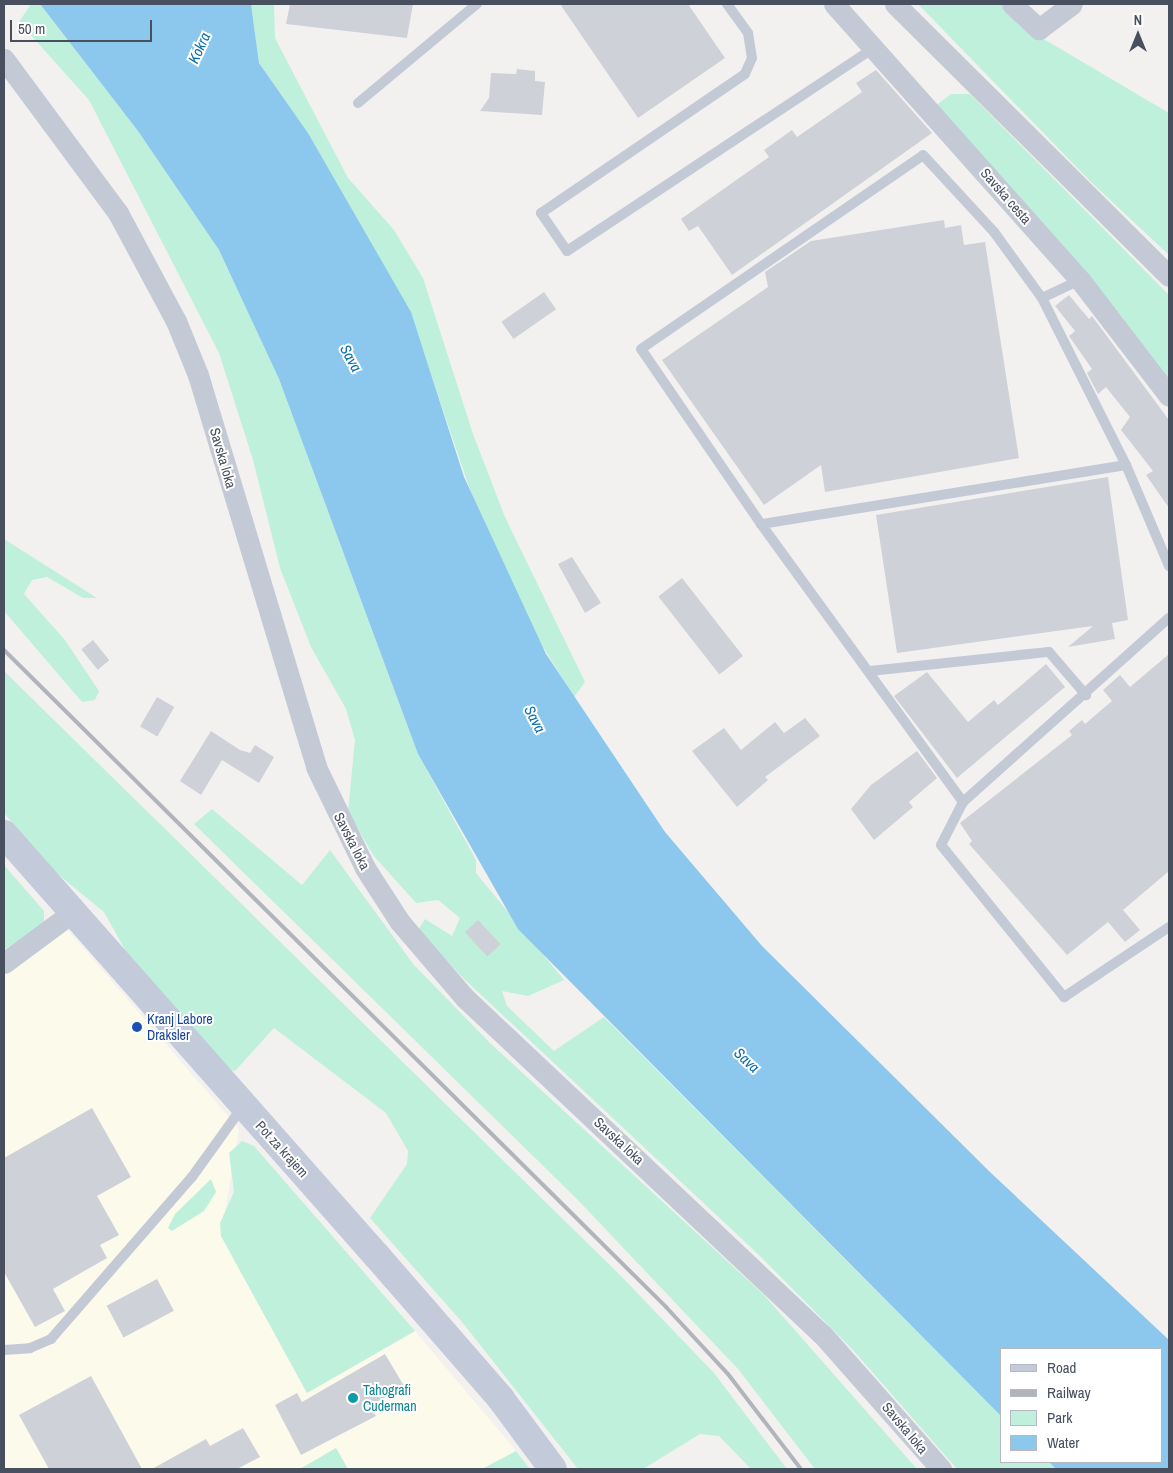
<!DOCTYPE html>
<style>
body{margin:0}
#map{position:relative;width:1173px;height:1473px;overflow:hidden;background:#f3f1f0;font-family:"Archivo Narrow",sans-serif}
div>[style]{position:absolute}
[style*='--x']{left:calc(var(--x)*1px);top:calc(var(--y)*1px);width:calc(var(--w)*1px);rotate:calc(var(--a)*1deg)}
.commercial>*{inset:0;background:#fcfaeb}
.green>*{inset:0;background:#bff0db}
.water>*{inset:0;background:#8cc7ed}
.building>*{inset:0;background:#cfd1d8;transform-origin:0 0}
.lane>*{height:10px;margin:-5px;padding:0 5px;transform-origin:5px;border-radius:5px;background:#c4cad5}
.street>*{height:21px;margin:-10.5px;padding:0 10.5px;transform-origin:10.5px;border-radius:10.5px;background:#c4cad5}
.secondary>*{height:28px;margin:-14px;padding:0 14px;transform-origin:14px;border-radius:14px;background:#c3cad9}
.rail>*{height:4px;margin:-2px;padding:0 2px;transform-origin:2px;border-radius:2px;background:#b2b4bb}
.dots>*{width:14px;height:14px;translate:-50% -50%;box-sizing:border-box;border:2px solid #fff;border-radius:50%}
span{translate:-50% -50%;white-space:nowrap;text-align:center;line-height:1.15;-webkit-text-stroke:4px #fff;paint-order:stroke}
.street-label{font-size:14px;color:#484f5e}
.transit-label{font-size:14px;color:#164399}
.left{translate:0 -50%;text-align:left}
.culture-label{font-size:14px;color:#0d838f}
.water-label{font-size:15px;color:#0b6eae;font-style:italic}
.frame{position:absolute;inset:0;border:5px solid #484f5e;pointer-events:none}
.legend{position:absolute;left:1000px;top:1348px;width:162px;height:115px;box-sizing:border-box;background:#fff;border:1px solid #b6b9bf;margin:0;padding:6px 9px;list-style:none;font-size:15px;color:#484f5e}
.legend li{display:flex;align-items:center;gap:10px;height:25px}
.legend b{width:25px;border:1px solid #b6b9bf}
.north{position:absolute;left:1113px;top:10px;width:50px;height:50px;-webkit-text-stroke:4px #fff;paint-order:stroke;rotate:0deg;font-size:14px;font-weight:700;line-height:20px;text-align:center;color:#484f5e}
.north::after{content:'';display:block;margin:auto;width:18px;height:22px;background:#484f5e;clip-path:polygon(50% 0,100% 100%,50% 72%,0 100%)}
.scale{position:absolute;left:10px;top:20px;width:142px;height:22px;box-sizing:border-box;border:2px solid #484f5e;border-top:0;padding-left:6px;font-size:15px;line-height:18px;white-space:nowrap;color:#484f5e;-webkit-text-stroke:4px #fff;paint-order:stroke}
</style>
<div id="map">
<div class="commercial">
<div style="clip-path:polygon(44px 924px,67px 929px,239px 1129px,221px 1236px,307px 1393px,415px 1331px,516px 1451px,482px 1469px,348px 1469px,336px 1448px,300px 1469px,4px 1469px,4px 950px)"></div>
</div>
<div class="green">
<div style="clip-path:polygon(31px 4px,40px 4px,138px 131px,219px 250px,235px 284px,279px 379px,418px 754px,476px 860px,476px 873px,564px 980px,528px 996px,502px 991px,507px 1006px,554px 1051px,604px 1017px,1002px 1417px,1002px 1462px,1049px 1462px,1056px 1469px,957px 1469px,853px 1350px,758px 1254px,463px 978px,418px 930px,425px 919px,452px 936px,460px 918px,438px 900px,416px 903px,373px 855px,348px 811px,355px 740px,346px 709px,311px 647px,280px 568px,253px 460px,219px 353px,89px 100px,19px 22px)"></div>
<div style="clip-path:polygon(251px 4px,274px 4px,275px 38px,348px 178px,394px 230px,423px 278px,473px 434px,505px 517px,585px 682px,574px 697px,533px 631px,472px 496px,410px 312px,308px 133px,259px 63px)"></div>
<div style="clip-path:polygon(918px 4px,1004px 4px,1042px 38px,1169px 113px,1169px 255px,1091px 182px)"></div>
<div style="clip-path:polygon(951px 94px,970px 94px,1169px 295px,1169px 385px,934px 107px)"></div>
<div style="clip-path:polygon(4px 539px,97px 598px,83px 598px,47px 577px,32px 580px,24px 594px,65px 640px,99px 691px,95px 700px,82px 702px,4px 611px)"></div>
<div style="clip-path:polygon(4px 671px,622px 1277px,714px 1373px,787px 1469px,751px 1469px,719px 1436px,700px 1434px,643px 1469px,578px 1469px,462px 1322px,370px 1218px,407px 1164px,408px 1151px,386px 1113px,274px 1028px,235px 1071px,228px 1069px,129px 957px,104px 912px,50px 868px,4px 813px)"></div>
<div style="clip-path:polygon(212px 809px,302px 885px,330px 850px,414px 965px,490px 1043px,764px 1295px,917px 1469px,815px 1469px,738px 1369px,577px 1199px,194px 824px)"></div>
<div style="clip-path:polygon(4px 865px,44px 911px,44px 924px,4px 950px)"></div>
<div style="clip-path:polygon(242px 1141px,254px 1146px,415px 1331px,307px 1393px,221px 1236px,220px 1223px,234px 1192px,229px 1153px)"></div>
<div style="clip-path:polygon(211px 1179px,216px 1192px,204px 1211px,172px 1231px,168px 1228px,175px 1214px)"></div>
<div style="clip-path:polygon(336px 1448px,348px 1469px,300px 1469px)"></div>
<div style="clip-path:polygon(516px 1451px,530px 1469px,482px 1469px)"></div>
</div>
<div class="water">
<div style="clip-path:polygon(40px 4px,251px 4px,259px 63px,308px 133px,411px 312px,464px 477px,546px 654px,665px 832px,762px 946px,991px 1173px,1169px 1340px,1169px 1469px,1056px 1469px,1049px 1462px,1162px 1462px,1162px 1349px,1002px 1349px,1002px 1417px,518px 929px,418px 754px,279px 379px,219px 250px,138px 131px)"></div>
</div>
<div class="building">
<div style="clip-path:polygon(290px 4px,413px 4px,407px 38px,286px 24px)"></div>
<div style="clip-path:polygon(560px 4px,688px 4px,725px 58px,638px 118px)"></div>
<div style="clip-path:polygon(517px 69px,535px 71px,535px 81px,545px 82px,542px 115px,480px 111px,489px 98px,491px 73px,516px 74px)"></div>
<div style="clip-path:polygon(876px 70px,932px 133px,732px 275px,698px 226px,689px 231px,681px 219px,769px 157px,764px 150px,792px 130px,797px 137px,862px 92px,856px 83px)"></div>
<div style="clip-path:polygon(944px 220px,945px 228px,961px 225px,964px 245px,985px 242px,1019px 458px,825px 492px,821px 465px,764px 505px,662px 360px,768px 287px,765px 272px,811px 241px)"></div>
<div style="left:544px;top:292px;width:21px;height:52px;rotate:55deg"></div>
<div style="clip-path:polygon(1069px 295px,1089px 319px,1092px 316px,1169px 420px,1169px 508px,1146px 475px,1153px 471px,1121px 430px,1130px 417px,1106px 387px,1098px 394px,1087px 373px,1092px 369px,1069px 336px,1075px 331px,1055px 306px)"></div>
<div style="clip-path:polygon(1108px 477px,1128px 620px,1112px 623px,1115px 639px,1068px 647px,1093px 626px,897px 653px,876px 515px)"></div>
<div style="clip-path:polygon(572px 557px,601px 603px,585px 613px,558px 564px)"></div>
<div style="left:682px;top:578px;width:99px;height:30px;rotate:52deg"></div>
<div style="left:93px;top:640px;width:26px;height:15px;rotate:51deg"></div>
<div style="clip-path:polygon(1169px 654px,1169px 871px,1123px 910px,1140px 930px,1125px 942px,1108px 922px,1067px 955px,969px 844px,972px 841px,960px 823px,1072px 735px,1069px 731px,1082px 720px,1085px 724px,1112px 701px,1103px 690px,1120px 675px,1130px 687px)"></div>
<div style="clip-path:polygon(1046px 664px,1065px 687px,957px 778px,894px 696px,927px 672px,968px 722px,994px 700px,998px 705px)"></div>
<div style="left:157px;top:697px;width:20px;height:34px;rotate:30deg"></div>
<div style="clip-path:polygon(805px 718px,820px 736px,765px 777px,768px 780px,737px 807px,692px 751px,724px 728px,741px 750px,775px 722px,784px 733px)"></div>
<div style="clip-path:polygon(211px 731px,240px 750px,250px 753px,255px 745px,274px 757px,259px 783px,222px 760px,201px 795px,180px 781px)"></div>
<div style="clip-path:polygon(917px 751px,937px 778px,909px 802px,913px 807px,874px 840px,851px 809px,871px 785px)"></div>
<div style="left:478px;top:920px;width:33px;height:18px;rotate:47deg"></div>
<div style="clip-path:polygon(92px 1108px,131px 1177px,97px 1196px,119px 1235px,100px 1245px,107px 1258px,53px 1289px,65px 1311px,35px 1327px,4px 1272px,4px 1158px)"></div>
<div style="left:157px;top:1279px;width:36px;height:57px;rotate:62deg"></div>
<div style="clip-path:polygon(385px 1354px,404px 1386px,370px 1406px,376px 1416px,301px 1455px,275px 1405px,297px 1393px,302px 1402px)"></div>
<div style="clip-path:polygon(91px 1376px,142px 1469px,49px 1469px,19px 1415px)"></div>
<div style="clip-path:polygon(243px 1428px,260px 1457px,237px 1469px,152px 1469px,206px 1439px,210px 1446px)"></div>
</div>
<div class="lane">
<div style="--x:727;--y:4;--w:36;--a:54"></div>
<div style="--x:748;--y:33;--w:25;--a:81"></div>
<div style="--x:752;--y:58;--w:17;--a:114"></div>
<div style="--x:745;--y:74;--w:247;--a:145.7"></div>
<div style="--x:541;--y:213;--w:46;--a:55.6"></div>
<div style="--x:567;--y:251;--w:369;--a:-33.5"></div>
<div style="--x:358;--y:103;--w:155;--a:-39.8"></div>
<div style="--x:1080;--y:280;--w:42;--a:154.7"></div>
<div style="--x:1042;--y:298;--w:187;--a:63.3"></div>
<div style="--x:1126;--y:465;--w:110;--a:66.9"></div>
<div style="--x:1126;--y:465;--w:370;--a:170.8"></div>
<div style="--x:761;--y:524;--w:344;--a:54"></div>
<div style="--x:963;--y:802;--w:276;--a:-41.8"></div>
<div style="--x:761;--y:524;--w:212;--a:-124.4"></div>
<div style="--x:641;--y:349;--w:342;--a:-34.5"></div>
<div style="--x:923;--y:155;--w:105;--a:47.3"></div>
<div style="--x:994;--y:232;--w:82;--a:54"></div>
<div style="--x:870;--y:671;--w:180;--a:-6.1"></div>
<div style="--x:1049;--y:652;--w:57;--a:49.3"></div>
<div style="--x:963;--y:802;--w:48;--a:117.1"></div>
<div style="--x:941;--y:845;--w:196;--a:51"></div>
<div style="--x:1064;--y:997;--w:126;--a:-33.7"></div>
<div style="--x:4;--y:1350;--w:26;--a:-4"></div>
<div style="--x:30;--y:1348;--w:23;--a:-23"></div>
<div style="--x:51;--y:1339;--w:215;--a:-49"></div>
<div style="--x:192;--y:1177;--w:87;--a:-54.3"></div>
</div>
<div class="street">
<div style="--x:834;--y:4;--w:370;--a:48.3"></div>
<div style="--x:1080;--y:280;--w:146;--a:52.5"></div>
<div style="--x:895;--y:4;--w:386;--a:44.8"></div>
<div style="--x:1012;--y:4;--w:37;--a:43"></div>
<div style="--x:1039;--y:29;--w:41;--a:-37.1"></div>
<div style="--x:4;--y:59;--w:192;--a:53.5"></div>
<div style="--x:118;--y:213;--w:123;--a:61.8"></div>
<div style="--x:176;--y:321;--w:58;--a:67.8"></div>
<div style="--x:198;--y:375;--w:409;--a:73.2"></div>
<div style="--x:316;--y:767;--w:112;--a:64.1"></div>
<div style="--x:365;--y:868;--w:64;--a:57.1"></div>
<div style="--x:400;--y:922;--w:100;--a:49.5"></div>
<div style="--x:465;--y:998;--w:490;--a:43.3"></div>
<div style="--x:822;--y:1334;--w:180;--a:48.6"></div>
<div style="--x:4;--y:963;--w:86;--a:-36.5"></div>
</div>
<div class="secondary">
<div style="--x:4;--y:834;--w:562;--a:48.54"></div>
<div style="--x:376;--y:1255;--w:191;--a:49"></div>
<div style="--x:501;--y:1399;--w:87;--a:53.4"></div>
</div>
<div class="rail">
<div style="--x:4;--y:650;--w:933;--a:44.78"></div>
<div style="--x:666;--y:1307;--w:91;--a:47.2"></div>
<div style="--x:728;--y:1374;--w:120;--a:52.5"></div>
</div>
<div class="dots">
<div style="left:137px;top:1027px;background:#1a4fb4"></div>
<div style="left:353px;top:1398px;background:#0f9aa8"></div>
</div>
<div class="street-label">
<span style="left:1006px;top:196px;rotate:49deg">Savska cesta</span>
<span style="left:223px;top:458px;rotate:74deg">Savska loka</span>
<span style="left:352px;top:841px;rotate:63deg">Savska loka</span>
<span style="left:619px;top:1141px;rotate:43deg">Savska loka</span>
<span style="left:282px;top:1149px;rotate:48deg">Pot za krajem</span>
<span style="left:905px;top:1428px;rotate:50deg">Savska loka</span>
</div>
<div class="transit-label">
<span class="left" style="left:147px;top:1027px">Kranj Labore<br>Draksler</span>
</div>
<div class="culture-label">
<span class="left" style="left:363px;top:1398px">Tahografi<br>Cuderman</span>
</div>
<div class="water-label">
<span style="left:199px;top:48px;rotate:-66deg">Kokra</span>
<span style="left:351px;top:358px;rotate:61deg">Sava</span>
<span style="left:535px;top:719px;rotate:63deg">Sava</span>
<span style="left:747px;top:1060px;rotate:43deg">Sava</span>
</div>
<div class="frame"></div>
<ul class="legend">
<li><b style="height:6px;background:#c3cad9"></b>Road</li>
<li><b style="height:6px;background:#b2b4bb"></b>Railway</li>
<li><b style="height:14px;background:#bff0db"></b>Park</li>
<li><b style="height:14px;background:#8cc7ed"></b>Water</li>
</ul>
<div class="north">N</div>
<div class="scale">50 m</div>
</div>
